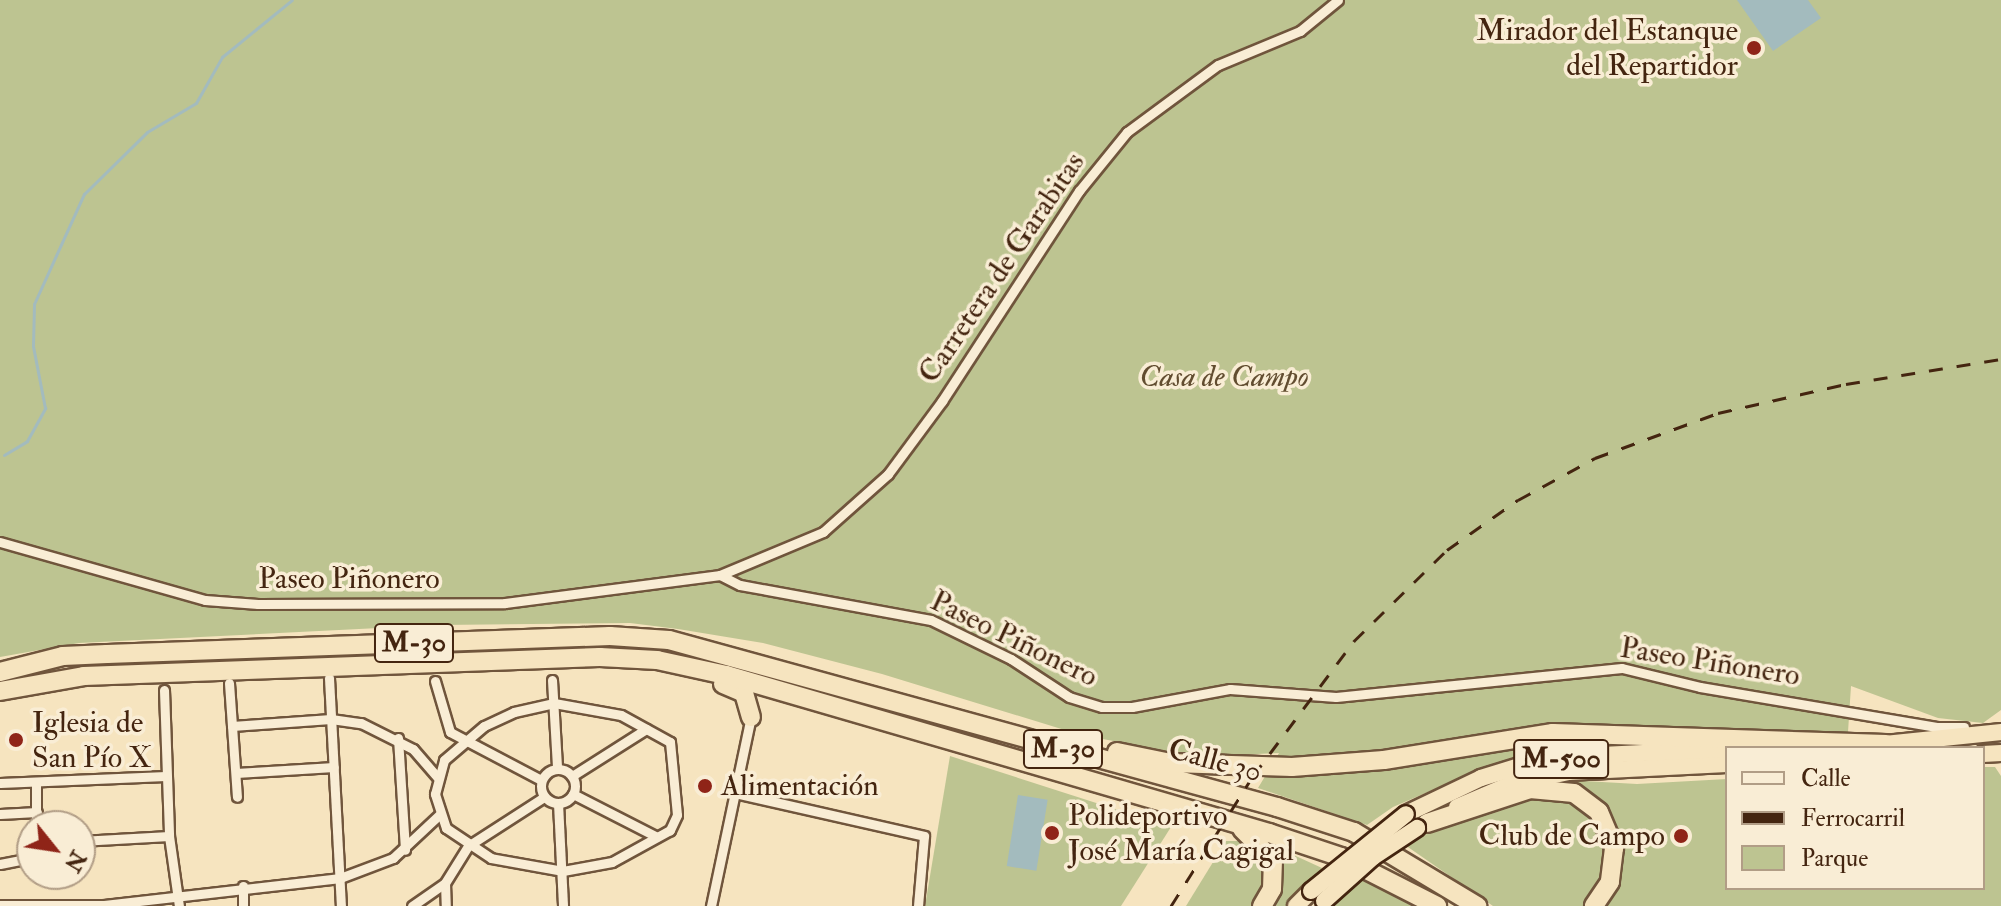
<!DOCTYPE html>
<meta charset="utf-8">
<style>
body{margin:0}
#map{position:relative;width:2001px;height:906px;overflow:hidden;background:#f6e4bf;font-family:"IM FELL Double Pica",serif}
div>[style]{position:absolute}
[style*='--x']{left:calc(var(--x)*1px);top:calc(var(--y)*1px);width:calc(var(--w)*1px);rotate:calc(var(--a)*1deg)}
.green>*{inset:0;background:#bdc491}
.water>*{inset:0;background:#a3bbbe;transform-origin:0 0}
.stream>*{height:3px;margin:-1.5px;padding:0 1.5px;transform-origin:1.5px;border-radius:1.5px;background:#a3bbbe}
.roads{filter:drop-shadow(2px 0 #70553c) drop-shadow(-2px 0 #70553c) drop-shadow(0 2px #70553c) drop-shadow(0 -2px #70553c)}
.minor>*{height:9px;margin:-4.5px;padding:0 4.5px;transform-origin:4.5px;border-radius:4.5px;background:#f9edd5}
.minor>.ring{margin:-4.5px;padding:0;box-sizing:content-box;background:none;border:9px solid #f9edd5;border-radius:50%}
.trunk>*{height:16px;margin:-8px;padding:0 8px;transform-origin:8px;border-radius:8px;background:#f6e4bf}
.motorway>*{height:18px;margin:-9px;padding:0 9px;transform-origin:9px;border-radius:9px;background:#f6e4bf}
.rail>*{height:3px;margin-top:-1.5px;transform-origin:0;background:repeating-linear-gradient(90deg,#442510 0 14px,transparent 0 28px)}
.bridges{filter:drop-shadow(2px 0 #442510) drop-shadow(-2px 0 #442510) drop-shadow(0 2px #442510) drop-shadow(0 -2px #442510)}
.trunk-bridge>*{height:16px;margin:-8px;padding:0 8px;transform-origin:8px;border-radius:8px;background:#f6e4bf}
.dots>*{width:22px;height:22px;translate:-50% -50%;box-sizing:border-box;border:4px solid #f9edd5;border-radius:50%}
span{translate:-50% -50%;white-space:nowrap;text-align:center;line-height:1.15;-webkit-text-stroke:7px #f9edd5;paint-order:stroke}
.shield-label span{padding:2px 6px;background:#f9edd5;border:2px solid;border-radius:6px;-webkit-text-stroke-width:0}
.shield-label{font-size:28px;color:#442510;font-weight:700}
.poi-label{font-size:30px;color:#442510}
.right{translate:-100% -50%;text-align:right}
.left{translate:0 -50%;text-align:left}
.street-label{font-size:30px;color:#442510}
.park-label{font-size:30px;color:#624d30;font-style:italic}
.legend{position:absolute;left:1725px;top:746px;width:260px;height:144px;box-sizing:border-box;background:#f9edd5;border:2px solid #b19d86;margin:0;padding:10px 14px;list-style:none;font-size:24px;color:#442510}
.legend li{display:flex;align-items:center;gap:16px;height:40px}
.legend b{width:40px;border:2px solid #b19d86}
.north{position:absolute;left:16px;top:810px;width:80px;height:80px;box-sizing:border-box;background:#f9edd5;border:2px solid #b19d86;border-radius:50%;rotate:120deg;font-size:22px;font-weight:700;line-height:32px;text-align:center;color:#442510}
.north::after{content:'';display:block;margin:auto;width:28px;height:36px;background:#8f2418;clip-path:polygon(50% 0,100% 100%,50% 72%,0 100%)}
</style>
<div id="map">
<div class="green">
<div style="clip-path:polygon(0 0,2001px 0,2001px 710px,1983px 723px,1938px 718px,1851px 686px,1848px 732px,1618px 726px,1618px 742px,1560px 749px,1472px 773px,1393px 807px,1367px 825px,1258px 788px,1279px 753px,1200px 757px,1081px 735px,882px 674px,763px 643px,678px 629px,630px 623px,439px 625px,79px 643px,0 657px)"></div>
<div style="clip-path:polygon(950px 756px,1171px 827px,1121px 906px,925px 906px)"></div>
<div style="clip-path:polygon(1983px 767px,1995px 767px,2001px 776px,2001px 906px,1493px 906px,1405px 845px,1470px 812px,1567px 780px,1637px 784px,1727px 779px,1727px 888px,1983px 888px)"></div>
<div style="clip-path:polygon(1226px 841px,1245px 841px,1264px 862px,1265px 882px,1254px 906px,1186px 906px)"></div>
<div style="clip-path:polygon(1274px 846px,1322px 868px,1290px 906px,1276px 906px,1281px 876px)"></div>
<div style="clip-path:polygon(1364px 877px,1418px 906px,1331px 906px)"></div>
</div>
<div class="water">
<div style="clip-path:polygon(1737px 0,1808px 0,1821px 18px,1773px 51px)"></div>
<div style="left:1018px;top:795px;width:30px;height:72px;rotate:9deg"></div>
</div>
<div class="stream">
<div style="--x:4;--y:455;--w:27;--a:-31"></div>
<div style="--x:27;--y:441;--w:38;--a:-61"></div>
<div style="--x:45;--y:408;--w:63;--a:-101"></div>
<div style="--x:33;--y:346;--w:42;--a:-88.6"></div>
<div style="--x:34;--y:304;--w:121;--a:-65.6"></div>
<div style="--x:84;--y:194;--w:88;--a:-44.5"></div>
<div style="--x:147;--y:132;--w:57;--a:-30.6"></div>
<div style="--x:196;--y:103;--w:53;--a:-60.5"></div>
<div style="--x:222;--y:57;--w:90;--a:-39.2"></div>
</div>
<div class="roads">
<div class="minor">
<div style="--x:0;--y:542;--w:213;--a:15.8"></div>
<div style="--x:205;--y:600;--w:53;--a:4.3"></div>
<div style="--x:258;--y:604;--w:247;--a:-0.2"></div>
<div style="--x:505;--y:603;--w:217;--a:-7.4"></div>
<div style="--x:720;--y:575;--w:22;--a:27"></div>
<div style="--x:740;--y:585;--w:194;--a:10.4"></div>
<div style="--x:931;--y:620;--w:89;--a:26"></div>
<div style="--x:1011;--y:659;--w:69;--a:33.2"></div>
<div style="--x:1069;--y:697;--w:34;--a:17"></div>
<div style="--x:1102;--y:707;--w:30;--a:0"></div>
<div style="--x:1132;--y:707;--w:100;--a:-10.4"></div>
<div style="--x:1230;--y:689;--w:106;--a:4.3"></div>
<div style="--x:1336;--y:697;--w:287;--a:-5.8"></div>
<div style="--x:1622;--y:668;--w:80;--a:13.7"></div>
<div style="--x:1700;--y:687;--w:240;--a:9.6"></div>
<div style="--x:1937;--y:727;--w:27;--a:0"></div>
<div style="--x:720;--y:575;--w:112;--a:-22.7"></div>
<div style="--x:823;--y:532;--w:87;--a:-41.7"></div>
<div style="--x:888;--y:474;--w:91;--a:-53.5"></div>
<div style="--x:942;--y:401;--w:251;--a:-56.9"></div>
<div style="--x:1079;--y:191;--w:76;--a:-50.9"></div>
<div style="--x:1127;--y:132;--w:113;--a:-36.4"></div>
<div style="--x:1218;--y:65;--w:89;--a:-22.5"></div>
<div style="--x:1300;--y:31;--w:49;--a:-39.2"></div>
<div style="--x:329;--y:678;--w:228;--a:87"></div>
<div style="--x:552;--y:680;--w:88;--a:86.7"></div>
<div style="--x:435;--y:681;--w:53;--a:73.6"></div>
<div style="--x:450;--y:732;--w:103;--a:27.8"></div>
<div style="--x:229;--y:683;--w:114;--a:86"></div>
<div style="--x:164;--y:690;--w:146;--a:88"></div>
<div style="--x:169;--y:836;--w:71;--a:81.9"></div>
<div style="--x:554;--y:703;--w:68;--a:10.2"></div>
<div style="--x:621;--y:715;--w:56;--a:28.9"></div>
<div style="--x:670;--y:742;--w:73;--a:84.5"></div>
<div style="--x:677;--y:815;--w:17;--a:115"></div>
<div style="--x:670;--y:830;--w:66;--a:151.1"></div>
<div style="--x:612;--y:862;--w:50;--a:169.6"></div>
<div style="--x:563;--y:871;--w:73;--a:-169.8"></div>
<div style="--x:491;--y:858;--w:54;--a:-146.3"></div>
<div style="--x:446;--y:828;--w:36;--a:-108"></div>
<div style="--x:435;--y:794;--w:35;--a:-75"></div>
<div style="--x:444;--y:760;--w:52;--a:-40.4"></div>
<div style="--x:484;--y:726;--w:33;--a:-25"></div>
<div style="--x:514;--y:712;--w:41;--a:-12.7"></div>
<div style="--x:232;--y:726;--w:99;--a:-4"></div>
<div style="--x:331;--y:719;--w:30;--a:8"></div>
<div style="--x:361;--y:723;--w:58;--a:26.6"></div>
<div style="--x:413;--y:749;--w:37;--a:49"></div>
<div style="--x:398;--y:738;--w:112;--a:86.4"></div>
<div class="ring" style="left:541px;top:769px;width:25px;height:25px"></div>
<div style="--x:236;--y:773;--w:98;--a:-3.5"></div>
<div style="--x:572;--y:776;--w:88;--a:-32.4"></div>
<div style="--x:0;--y:783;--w:166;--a:-2.4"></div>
<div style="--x:735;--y:793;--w:194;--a:12.8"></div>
<div style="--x:924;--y:836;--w:70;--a:94.9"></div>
<div style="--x:573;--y:794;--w:94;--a:27.1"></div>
<div style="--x:558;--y:803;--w:103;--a:87.2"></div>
<div style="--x:0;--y:814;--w:37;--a:-3"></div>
<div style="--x:36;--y:826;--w:44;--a:-90"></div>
<div style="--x:80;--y:841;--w:89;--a:-3.2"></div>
<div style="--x:0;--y:864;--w:33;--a:-11"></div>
<div style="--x:445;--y:883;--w:23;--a:88"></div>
<div style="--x:243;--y:886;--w:20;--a:90"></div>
<div style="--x:0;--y:905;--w:104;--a:0"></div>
<div style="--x:104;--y:905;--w:238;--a:-6.5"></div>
<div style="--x:340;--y:878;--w:57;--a:-20.7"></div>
<div style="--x:393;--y:858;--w:63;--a:-43.1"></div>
<div style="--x:412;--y:906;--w:40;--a:-34.9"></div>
<div style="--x:445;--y:883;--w:44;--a:-58.1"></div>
<div style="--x:468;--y:846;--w:90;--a:-32.8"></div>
<div style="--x:711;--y:906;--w:193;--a:-78.1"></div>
</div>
<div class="trunk">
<div style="--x:1875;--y:745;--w:127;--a:-5.9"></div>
<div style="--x:1983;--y:754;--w:18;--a:-3"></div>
<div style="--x:1457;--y:807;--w:56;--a:-22.9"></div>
<div style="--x:1509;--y:785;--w:60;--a:-12.4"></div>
<div style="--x:1568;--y:772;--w:159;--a:-2.9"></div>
<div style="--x:1406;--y:814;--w:83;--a:-25.6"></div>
<div style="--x:1481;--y:778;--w:44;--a:-17.2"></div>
<div style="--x:1523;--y:765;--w:58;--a:-9"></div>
<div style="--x:1580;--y:756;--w:147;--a:-2.7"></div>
<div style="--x:1296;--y:906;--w:21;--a:-45"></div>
</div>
<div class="motorway">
<div style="--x:0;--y:672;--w:65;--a:-14.3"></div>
<div style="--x:63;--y:656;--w:44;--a:-2.6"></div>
<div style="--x:107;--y:654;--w:503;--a:-2.05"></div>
<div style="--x:610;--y:636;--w:59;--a:3.9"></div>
<div style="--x:669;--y:640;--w:631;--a:15.36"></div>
<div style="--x:1277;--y:807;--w:81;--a:18"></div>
<div style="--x:1354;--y:832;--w:144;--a:31"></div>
<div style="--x:723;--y:684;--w:23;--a:23"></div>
<div style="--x:744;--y:693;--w:25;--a:74"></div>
<div style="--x:0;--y:691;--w:85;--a:-10.1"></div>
<div style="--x:84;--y:676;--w:516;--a:-2.11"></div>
<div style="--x:600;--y:657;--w:57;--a:3"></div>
<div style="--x:657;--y:660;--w:71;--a:12.3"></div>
<div style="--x:726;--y:675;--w:566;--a:16.22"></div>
<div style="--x:1269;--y:833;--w:76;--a:18.4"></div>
<div style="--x:1341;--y:857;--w:108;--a:27"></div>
<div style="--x:1117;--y:752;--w:55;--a:11.5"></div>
<div style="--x:1171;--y:763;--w:121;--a:1.9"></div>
<div style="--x:1292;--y:767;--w:92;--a:-4.4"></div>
<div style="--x:1384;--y:760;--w:171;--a:-9.1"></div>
<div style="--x:1553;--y:733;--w:333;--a:1.9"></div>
<div style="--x:1427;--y:823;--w:108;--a:-18.3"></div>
<div style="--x:1530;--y:789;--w:44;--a:5.2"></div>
<div style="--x:1574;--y:793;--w:31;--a:37"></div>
<div style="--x:1599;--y:812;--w:39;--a:67"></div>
<div style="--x:1614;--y:848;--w:34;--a:97"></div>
<div style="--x:1610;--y:882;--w:29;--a:124"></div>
<div style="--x:1242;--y:829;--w:44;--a:45"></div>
<div style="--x:1273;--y:860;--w:29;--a:92"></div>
<div style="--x:1272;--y:889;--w:20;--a:120"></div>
</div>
</div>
<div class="rail">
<div style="--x:1171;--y:906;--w:154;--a:-57.8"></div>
<div style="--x:1253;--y:776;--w:169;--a:-53.2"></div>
<div style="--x:1354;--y:641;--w:130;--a:-44.4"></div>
<div style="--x:1447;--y:550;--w:87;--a:-35.2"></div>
<div style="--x:1518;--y:500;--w:88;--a:-28.6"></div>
<div style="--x:1595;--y:458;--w:131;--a:-20.1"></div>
<div style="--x:1718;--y:413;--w:131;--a:-12.8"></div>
<div style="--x:1846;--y:384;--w:157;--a:-9.2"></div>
</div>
<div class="bridges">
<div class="trunk-bridge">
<div style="--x:1311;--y:891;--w:122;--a:-39"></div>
<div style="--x:1324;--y:901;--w:66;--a:-41.9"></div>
<div style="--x:1373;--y:857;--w:53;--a:-33.4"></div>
</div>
</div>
<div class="dots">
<div style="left:1754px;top:48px;background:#8f2418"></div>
<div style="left:16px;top:740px;background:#8f2418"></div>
<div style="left:705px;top:786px;background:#8f2418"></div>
<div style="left:1052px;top:833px;background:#8f2418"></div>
<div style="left:1681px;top:836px;background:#8f2418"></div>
</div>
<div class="shield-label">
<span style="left:414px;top:643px">M-30</span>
<span style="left:1063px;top:749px">M-30</span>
<span style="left:1561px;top:759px">M-500</span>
</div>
<div class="poi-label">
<span class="right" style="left:1738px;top:48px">Mirador del Estanque<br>del Repartidor</span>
<span class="left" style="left:32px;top:740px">Iglesia de<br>San Pío X</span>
<span class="left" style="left:721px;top:786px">Alimentación</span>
<span class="left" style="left:1068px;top:833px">Polideportivo<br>José María Cagigal</span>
<span class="right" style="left:1665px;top:836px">Club de Campo</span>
</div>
<div class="street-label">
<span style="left:1002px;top:268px;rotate:-56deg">Carretera de Garabitas</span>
<span style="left:349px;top:579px">Paseo Piñonero</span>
<span style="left:1014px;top:639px;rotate:26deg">Paseo Piñonero</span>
<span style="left:1710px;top:662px;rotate:9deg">Paseo Piñonero</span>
<span style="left:1215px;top:761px;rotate:15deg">Calle 30</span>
</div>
<div class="park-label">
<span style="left:1224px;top:377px">Casa de Campo</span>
</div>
<ul class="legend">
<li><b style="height:10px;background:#f9edd5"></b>Calle</li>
<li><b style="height:10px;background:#442510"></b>Ferrocarril</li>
<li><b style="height:22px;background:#bdc491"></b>Parque</li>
</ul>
<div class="north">N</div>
</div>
